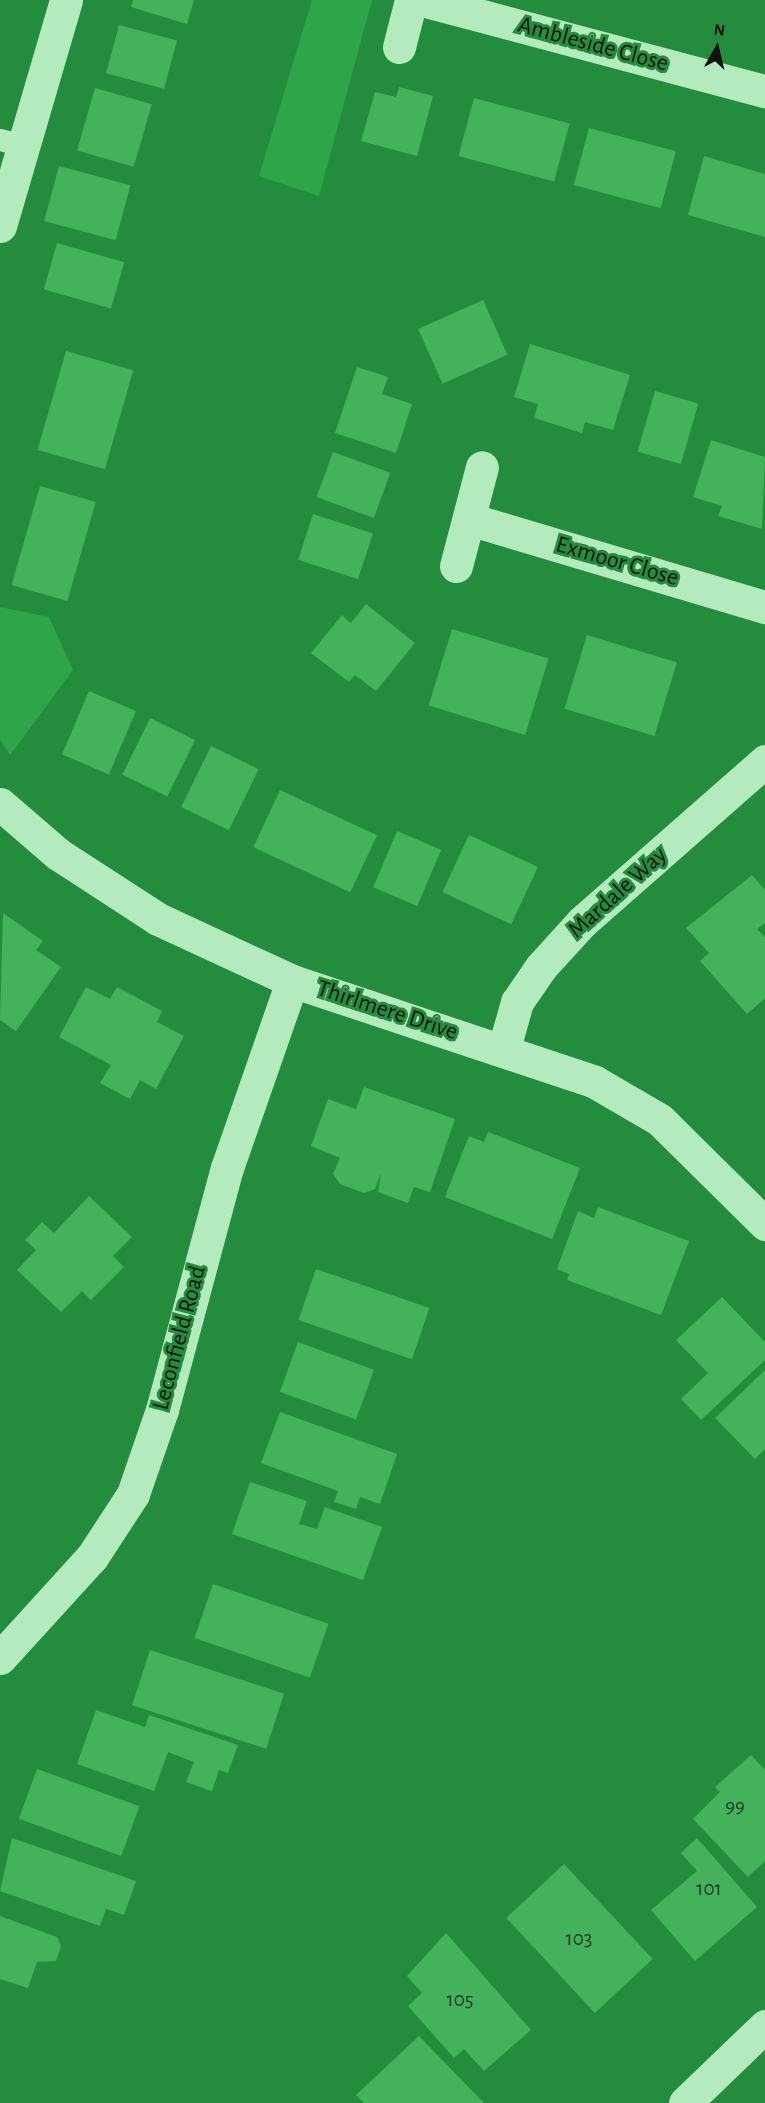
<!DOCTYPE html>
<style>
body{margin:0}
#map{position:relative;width:765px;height:2103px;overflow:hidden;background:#248d3d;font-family:"Alegreya Sans",sans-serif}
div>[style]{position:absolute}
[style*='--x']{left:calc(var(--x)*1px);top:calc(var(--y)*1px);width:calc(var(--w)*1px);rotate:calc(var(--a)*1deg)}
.green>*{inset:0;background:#2ea548}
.building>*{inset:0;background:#44b15d;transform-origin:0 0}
.service>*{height:22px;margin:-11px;padding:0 11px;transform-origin:11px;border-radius:11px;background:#b3ebbf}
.minor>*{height:33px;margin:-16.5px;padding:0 16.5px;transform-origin:16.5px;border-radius:16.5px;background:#b3ebbf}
.tertiary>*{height:33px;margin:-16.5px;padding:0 16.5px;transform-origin:16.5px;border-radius:16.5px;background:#b3ebbf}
span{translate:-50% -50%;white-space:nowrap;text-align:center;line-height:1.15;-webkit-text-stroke:6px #248d3d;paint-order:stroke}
.number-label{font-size:21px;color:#1e3924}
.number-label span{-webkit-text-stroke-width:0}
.street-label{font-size:24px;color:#111}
.north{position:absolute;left:687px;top:18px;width:60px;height:60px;-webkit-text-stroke:4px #248d3d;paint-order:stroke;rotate:8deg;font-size:16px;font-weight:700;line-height:24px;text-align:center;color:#111}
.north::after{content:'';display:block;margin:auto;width:21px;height:27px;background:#111;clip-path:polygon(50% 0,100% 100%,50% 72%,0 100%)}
</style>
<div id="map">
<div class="green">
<div style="clip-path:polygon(312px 0,372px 0,319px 196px,259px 176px)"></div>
<div style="clip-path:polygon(0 607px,49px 617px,73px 670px,10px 755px,0 739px)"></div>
</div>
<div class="building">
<div style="clip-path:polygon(133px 0,194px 0,187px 24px,131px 7px)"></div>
<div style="left:119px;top:25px;width:60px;height:50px;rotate:15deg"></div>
<div style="clip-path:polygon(399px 87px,433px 96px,417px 156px,361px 141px,375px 92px,396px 97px)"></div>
<div style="left:95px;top:88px;width:59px;height:65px;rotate:16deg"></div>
<div style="left:474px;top:98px;width:99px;height:60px;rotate:15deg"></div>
<div style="left:589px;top:128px;width:90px;height:59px;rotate:15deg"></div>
<div style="clip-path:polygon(704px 156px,765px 174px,765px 237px,688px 215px)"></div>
<div style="left:59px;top:166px;width:74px;height:57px;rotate:15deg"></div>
<div style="left:57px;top:243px;width:70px;height:48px;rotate:16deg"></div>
<div style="left:483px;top:300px;width:60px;height:71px;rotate:66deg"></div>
<div style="clip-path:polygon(530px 344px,630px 375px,613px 430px,585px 422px,582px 433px,534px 418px,538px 404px,514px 397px)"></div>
<div style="left:66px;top:351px;width:70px;height:103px;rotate:16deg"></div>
<div style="clip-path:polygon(357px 367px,388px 377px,382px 394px,412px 404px,396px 453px,335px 433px)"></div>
<div style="left:655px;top:391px;width:45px;height:63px;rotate:16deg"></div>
<div style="clip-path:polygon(711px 440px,765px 457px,762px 529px,718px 516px,722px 506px,693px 497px)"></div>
<div style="left:333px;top:452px;width:61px;height:48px;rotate:20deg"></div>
<div style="left:40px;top:486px;width:58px;height:103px;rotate:16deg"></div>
<div style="left:313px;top:514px;width:63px;height:48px;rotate:18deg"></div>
<div style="clip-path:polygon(366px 604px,415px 643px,376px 691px,355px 675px,349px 682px,311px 653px,342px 615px,351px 623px)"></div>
<div style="left:452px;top:629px;width:101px;height:80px;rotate:17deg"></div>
<div style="left:587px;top:635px;width:94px;height:77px;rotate:17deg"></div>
<div style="left:89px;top:691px;width:51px;height:69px;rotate:23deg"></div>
<div style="left:150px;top:718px;width:50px;height:63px;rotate:26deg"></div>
<div style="left:211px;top:746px;width:53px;height:68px;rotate:26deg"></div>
<div style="left:280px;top:790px;width:107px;height:63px;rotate:25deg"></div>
<div style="left:397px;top:831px;width:48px;height:61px;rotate:23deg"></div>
<div style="left:469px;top:835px;width:76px;height:63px;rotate:25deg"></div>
<div style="clip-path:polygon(752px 875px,765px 890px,765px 923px,757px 929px,765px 937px,765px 998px,747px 1014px,700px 961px,709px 953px,686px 928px)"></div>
<div style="clip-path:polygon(3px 913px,43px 941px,36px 950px,61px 967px,16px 1031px,0 1020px)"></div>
<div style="clip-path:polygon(86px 987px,110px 999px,117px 987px,162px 1011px,157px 1022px,184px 1036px,156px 1089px,140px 1080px,130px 1099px,100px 1083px,111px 1065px,59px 1037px)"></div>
<div style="clip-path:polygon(364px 1087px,455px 1119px,430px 1192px,414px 1187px,408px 1203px,378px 1192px,381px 1173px,375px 1189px,364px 1193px,340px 1184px,333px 1174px,340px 1158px,311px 1146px,328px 1099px,356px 1109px)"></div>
<div style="clip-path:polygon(488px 1132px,580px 1168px,552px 1239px,445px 1197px,469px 1136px,484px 1142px)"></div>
<div style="clip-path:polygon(89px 1196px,132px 1237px,113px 1256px,124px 1267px,91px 1300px,82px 1291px,61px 1312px,17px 1270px,36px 1250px,25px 1240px,42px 1222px,54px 1233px)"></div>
<div style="clip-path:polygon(598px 1207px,689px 1241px,661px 1315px,567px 1280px,569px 1274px,557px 1269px,578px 1211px,594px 1218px)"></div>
<div style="left:316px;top:1269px;width:120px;height:54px;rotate:19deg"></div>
<div style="clip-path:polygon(722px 1297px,765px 1342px,765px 1360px,701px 1420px,681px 1399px,708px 1373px,676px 1340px)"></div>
<div style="left:298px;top:1342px;width:81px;height:53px;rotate:20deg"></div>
<div style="clip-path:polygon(765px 1370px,765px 1449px,755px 1459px,715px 1418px)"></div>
<div style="clip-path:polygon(280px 1412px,397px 1454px,380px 1504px,360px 1497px,356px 1509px,334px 1502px,338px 1491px,261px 1463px)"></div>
<div style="clip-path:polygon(250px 1482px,307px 1501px,299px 1524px,317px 1529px,325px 1507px,382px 1527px,363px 1580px,232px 1534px)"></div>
<div style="left:213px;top:1584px;width:122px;height:57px;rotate:19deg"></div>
<div style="left:150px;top:1650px;width:141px;height:58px;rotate:18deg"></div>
<div style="clip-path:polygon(96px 1710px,145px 1727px,149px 1715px,238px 1745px,228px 1773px,219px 1770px,212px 1791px,186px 1782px,194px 1762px,168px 1752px,154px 1791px,77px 1764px)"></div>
<div style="clip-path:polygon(751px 1755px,765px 1770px,765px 1861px,748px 1877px,693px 1819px,720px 1792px,715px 1787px)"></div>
<div style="left:37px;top:1769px;width:109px;height:53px;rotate:20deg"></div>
<div style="clip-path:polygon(12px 1838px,136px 1881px,124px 1915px,106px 1909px,100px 1926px,0 1891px)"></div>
<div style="clip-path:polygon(697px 1838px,757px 1907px,695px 1961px,651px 1910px,697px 1871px,681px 1853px)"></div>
<div style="left:564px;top:1864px;width:130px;height:79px;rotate:47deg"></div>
<div style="clip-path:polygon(0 1916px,57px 1937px,61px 1946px,56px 1961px,37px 1962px,28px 1988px,0 1979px)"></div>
<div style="clip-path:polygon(446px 1933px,531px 2030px,484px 2071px,464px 2049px,454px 2058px,408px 2006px,422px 1993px,407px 1976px)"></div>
<div style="clip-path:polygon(419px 2036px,484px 2103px,364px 2103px,356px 2095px)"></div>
</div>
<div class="service">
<div style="--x:0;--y:140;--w:25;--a:14"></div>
</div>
<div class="minor">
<div style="--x:422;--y:0;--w:355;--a:14.9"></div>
<div style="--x:399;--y:47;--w:49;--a:-75.7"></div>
<div style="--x:0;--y:226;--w:235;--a:-73.7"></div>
<div style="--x:469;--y:519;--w:309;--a:16.6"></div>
<div style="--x:456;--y:566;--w:102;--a:-75.3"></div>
<div style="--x:0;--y:804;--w:77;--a:40.8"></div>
<div style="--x:58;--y:854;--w:119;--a:33"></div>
<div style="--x:158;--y:919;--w:148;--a:24.8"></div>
<div style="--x:292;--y:981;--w:319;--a:18.4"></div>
<div style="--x:595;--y:1082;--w:75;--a:30.3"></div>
<div style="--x:660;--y:1120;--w:148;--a:44.7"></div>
<div style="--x:504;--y:1048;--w:48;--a:-74.2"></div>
<div style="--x:517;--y:1002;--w:42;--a:-55.6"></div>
<div style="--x:541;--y:967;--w:61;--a:-47.7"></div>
<div style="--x:582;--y:922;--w:244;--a:-41.3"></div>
<div style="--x:0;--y:1658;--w:137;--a:-47.7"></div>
<div style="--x:92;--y:1557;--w:75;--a:-56.9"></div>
<div style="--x:133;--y:1494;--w:89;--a:-71"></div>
<div style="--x:162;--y:1410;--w:251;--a:-75"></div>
<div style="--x:227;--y:1168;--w:198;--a:-70.8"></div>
</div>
<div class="tertiary">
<div style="--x:685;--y:2103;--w:111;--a:-43.9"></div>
</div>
<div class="number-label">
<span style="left:735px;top:1806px">99</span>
<span style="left:709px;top:1889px">101</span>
<span style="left:579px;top:1939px">103</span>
<span style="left:460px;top:2000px">105</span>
</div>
<div class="street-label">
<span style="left:593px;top:45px;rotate:15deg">Ambleside Close</span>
<span style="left:617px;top:562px;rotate:16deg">Exmoor Close</span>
<span style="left:618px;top:893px;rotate:-42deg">Mardale Way</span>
<span style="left:387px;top:1011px;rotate:18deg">Thirlmere Drive</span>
<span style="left:180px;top:1338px;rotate:-75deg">Leconfield Road</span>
</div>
<div class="north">N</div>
</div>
